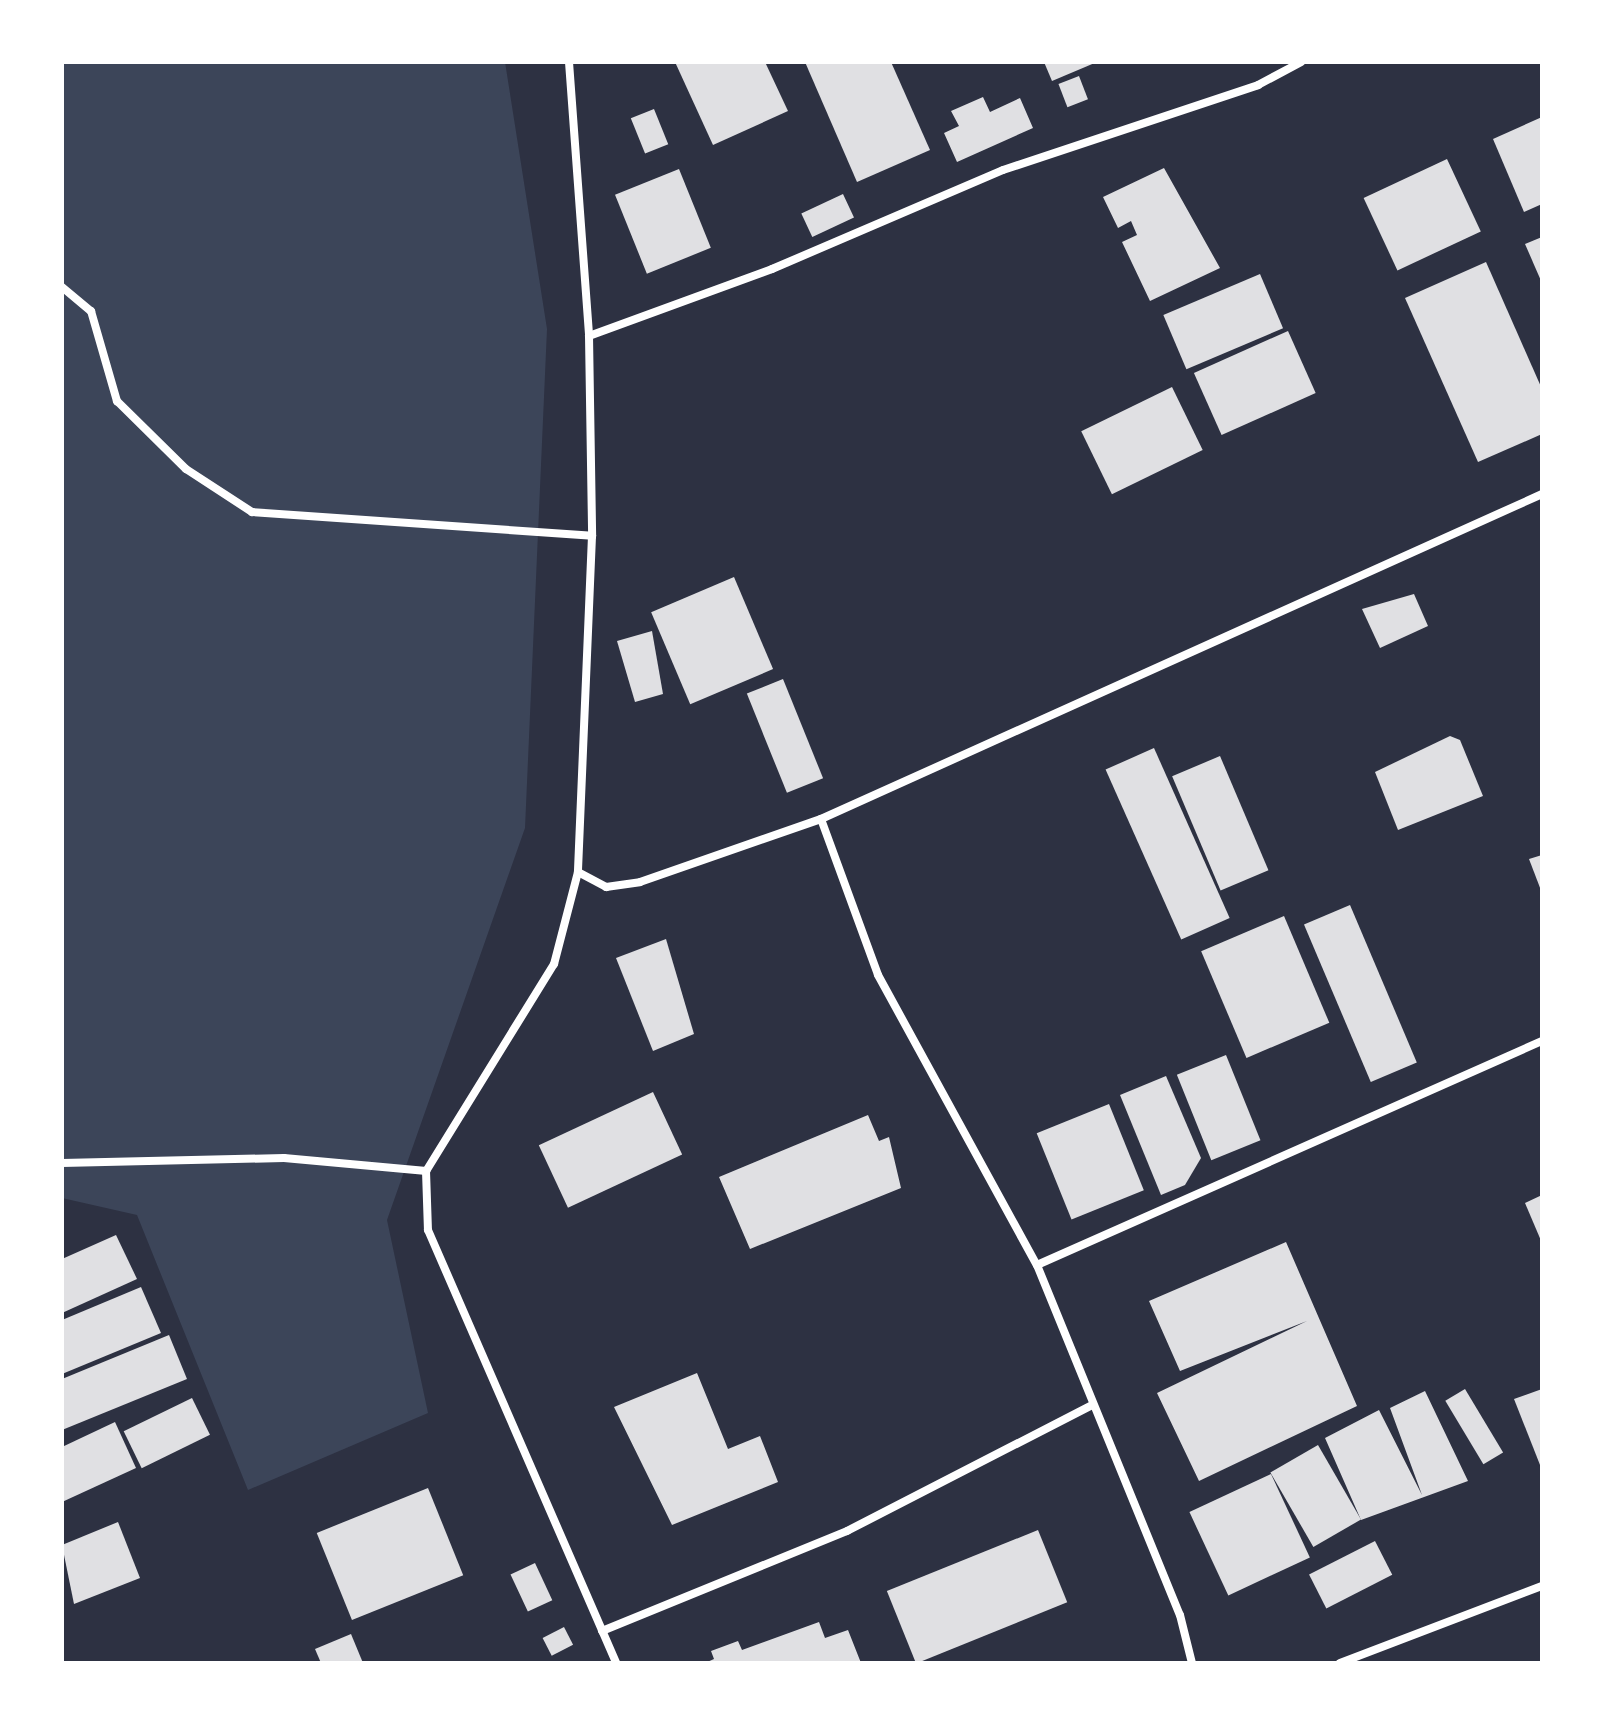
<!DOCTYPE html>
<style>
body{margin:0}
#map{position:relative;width:1604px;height:1725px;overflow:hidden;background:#2d3142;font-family:"Playfair Display",serif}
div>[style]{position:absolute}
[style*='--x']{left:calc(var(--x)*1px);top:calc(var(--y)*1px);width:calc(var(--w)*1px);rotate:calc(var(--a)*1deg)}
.green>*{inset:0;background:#3c4559}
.building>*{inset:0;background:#e0e0e3;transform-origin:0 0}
.minor>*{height:8px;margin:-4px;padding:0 4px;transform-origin:4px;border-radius:4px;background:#fff}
span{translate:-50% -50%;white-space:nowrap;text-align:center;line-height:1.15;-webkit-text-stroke:6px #fff;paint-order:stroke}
.frame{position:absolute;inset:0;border:64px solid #fff;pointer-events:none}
</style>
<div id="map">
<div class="green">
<div style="clip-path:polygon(62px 62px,505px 62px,547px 329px,525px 828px,387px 1220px,428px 1413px,248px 1490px,137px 1215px,62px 1198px)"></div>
</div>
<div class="building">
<div style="clip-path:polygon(675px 62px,765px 62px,788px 111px,713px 145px)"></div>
<div style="clip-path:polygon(805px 62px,891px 62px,930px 150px,857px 182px)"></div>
<div style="clip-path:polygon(1044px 62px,1097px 62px,1052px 81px)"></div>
<div style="left:1079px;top:76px;width:25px;height:22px;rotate:69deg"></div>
<div style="clip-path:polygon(983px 97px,990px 112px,1020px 98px,1033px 128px,957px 162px,944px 133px,959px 126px,951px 111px)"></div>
<div style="left:654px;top:109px;width:38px;height:25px;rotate:68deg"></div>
<div style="clip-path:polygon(1542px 117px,1542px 204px,1524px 212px,1493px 139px)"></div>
<div style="left:1447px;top:159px;width:80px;height:92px;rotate:65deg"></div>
<div style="clip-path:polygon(1164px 168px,1220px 268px,1150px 301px,1122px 242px,1137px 235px,1131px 221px,1118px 228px,1103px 197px)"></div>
<div style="left:679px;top:169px;width:85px;height:69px;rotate:68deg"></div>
<div style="left:843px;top:194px;width:26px;height:46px;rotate:65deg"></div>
<div style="clip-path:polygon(1542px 237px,1542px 283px,1525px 244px)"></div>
<div style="clip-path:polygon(1486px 262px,1542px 389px,1542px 434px,1478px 462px,1405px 298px)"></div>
<div style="left:1260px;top:274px;width:59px;height:105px;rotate:67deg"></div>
<div style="left:1288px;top:331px;width:68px;height:103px;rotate:66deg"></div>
<div style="left:1172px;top:387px;width:70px;height:101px;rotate:64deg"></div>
<div style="left:734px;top:577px;width:100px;height:90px;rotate:67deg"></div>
<div style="clip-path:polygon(1414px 594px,1428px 626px,1380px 648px,1362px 609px)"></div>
<div style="clip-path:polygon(652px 631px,663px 694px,635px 702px,617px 641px)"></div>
<div style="left:783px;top:679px;width:107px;height:39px;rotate:68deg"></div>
<div style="clip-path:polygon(1450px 736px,1460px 740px,1483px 796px,1398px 830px,1375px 772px)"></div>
<div style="left:1154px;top:748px;width:186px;height:53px;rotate:66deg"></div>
<div style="left:1220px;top:756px;width:124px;height:52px;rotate:67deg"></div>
<div style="clip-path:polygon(1542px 855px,1542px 893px,1529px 859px)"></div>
<div style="left:1350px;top:905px;width:171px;height:50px;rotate:67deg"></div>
<div style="left:1284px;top:916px;width:116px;height:90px;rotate:67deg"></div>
<div style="clip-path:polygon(666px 939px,694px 1034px,653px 1051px,616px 958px)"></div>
<div style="left:1226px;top:1055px;width:92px;height:53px;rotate:68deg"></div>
<div style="clip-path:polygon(1166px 1076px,1201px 1158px,1185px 1185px,1161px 1195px,1120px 1095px)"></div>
<div style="left:653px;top:1092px;width:69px;height:126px;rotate:65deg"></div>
<div style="left:1109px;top:1104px;width:93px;height:78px;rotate:68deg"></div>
<div style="clip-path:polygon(868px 1115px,879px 1141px,889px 1137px,901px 1188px,750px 1249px,719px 1177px)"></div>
<div style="clip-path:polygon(1542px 1195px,1542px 1243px,1525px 1203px)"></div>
<div style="clip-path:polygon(116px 1235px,137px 1279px,62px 1313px,62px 1259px)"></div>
<div style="clip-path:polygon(1286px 1242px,1357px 1406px,1199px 1481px,1157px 1393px,1307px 1321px,1180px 1371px,1149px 1301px)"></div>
<div style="clip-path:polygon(141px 1287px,161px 1333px,62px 1374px,62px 1320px)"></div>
<div style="clip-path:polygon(169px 1335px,187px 1379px,62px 1430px,62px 1379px)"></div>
<div style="clip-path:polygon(697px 1373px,728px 1449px,760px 1436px,778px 1482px,672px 1525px,614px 1407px)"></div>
<div style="left:1465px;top:1389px;width:74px;height:23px;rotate:59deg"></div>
<div style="clip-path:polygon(1542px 1389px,1542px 1470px,1514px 1399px)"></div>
<div style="clip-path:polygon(1425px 1391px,1468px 1481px,1361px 1520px,1325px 1438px,1379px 1410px,1422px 1495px,1390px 1408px)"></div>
<div style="left:192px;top:1398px;width:41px;height:76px;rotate:64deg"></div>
<div style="clip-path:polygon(115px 1422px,136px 1468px,62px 1502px,62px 1447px)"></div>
<div style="left:1318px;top:1445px;width:86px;height:55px;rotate:60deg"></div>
<div style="left:1271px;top:1474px;width:92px;height:90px;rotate:65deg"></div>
<div style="left:428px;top:1488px;width:94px;height:120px;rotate:68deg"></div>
<div style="clip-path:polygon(118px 1522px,140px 1578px,74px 1604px,62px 1545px)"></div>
<div style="left:1038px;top:1530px;width:78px;height:163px;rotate:68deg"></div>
<div style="left:1375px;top:1541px;width:38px;height:74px;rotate:63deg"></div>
<div style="left:535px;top:1563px;width:41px;height:27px;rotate:65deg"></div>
<div style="clip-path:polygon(819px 1622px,825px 1638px,848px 1630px,861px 1663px,705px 1663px,714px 1659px,711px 1651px,738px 1641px,742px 1650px)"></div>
<div style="left:564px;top:1627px;width:20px;height:24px;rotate:63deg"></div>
<div style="clip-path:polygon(351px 1634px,363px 1663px,321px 1663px,315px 1649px)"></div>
</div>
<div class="minor">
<div style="--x:569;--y:62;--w:275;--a:85.8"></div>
<div style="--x:589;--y:336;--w:200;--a:89.1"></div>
<div style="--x:592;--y:536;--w:336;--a:92.4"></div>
<div style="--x:578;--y:872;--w:95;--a:104.6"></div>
<div style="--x:554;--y:964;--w:243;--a:121.7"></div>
<div style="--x:426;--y:1171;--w:59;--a:88.1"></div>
<div style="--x:428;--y:1230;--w:472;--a:66.5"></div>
<div style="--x:62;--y:287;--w:38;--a:40"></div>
<div style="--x:91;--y:311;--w:94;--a:73.9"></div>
<div style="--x:117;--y:401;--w:97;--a:44.6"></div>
<div style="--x:186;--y:469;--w:79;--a:33.1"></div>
<div style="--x:252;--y:512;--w:341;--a:4"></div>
<div style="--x:589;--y:336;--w:195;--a:-20.1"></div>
<div style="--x:772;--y:269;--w:251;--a:-23.2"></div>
<div style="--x:1003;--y:170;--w:269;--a:-18.4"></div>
<div style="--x:1258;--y:85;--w:49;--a:-28.1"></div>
<div style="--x:821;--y:819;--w:166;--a:69.9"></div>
<div style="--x:878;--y:975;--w:331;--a:61.3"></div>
<div style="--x:1037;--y:1265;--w:378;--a:67.8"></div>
<div style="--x:1180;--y:1615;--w:49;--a:76"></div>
<div style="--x:578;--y:872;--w:32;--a:28"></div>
<div style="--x:606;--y:887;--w:34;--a:-8"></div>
<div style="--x:640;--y:882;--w:192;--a:-19.2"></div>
<div style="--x:821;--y:819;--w:791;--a:-24.26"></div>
<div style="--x:62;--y:1163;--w:222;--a:-1.3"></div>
<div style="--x:284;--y:1158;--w:143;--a:5.2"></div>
<div style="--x:1037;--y:1265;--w:552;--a:-23.92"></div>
<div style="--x:602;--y:1631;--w:265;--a:-22.2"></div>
<div style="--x:847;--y:1531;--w:276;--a:-27.2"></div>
<div style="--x:1340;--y:1663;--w:216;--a:-20.9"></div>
</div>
<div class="frame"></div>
</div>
